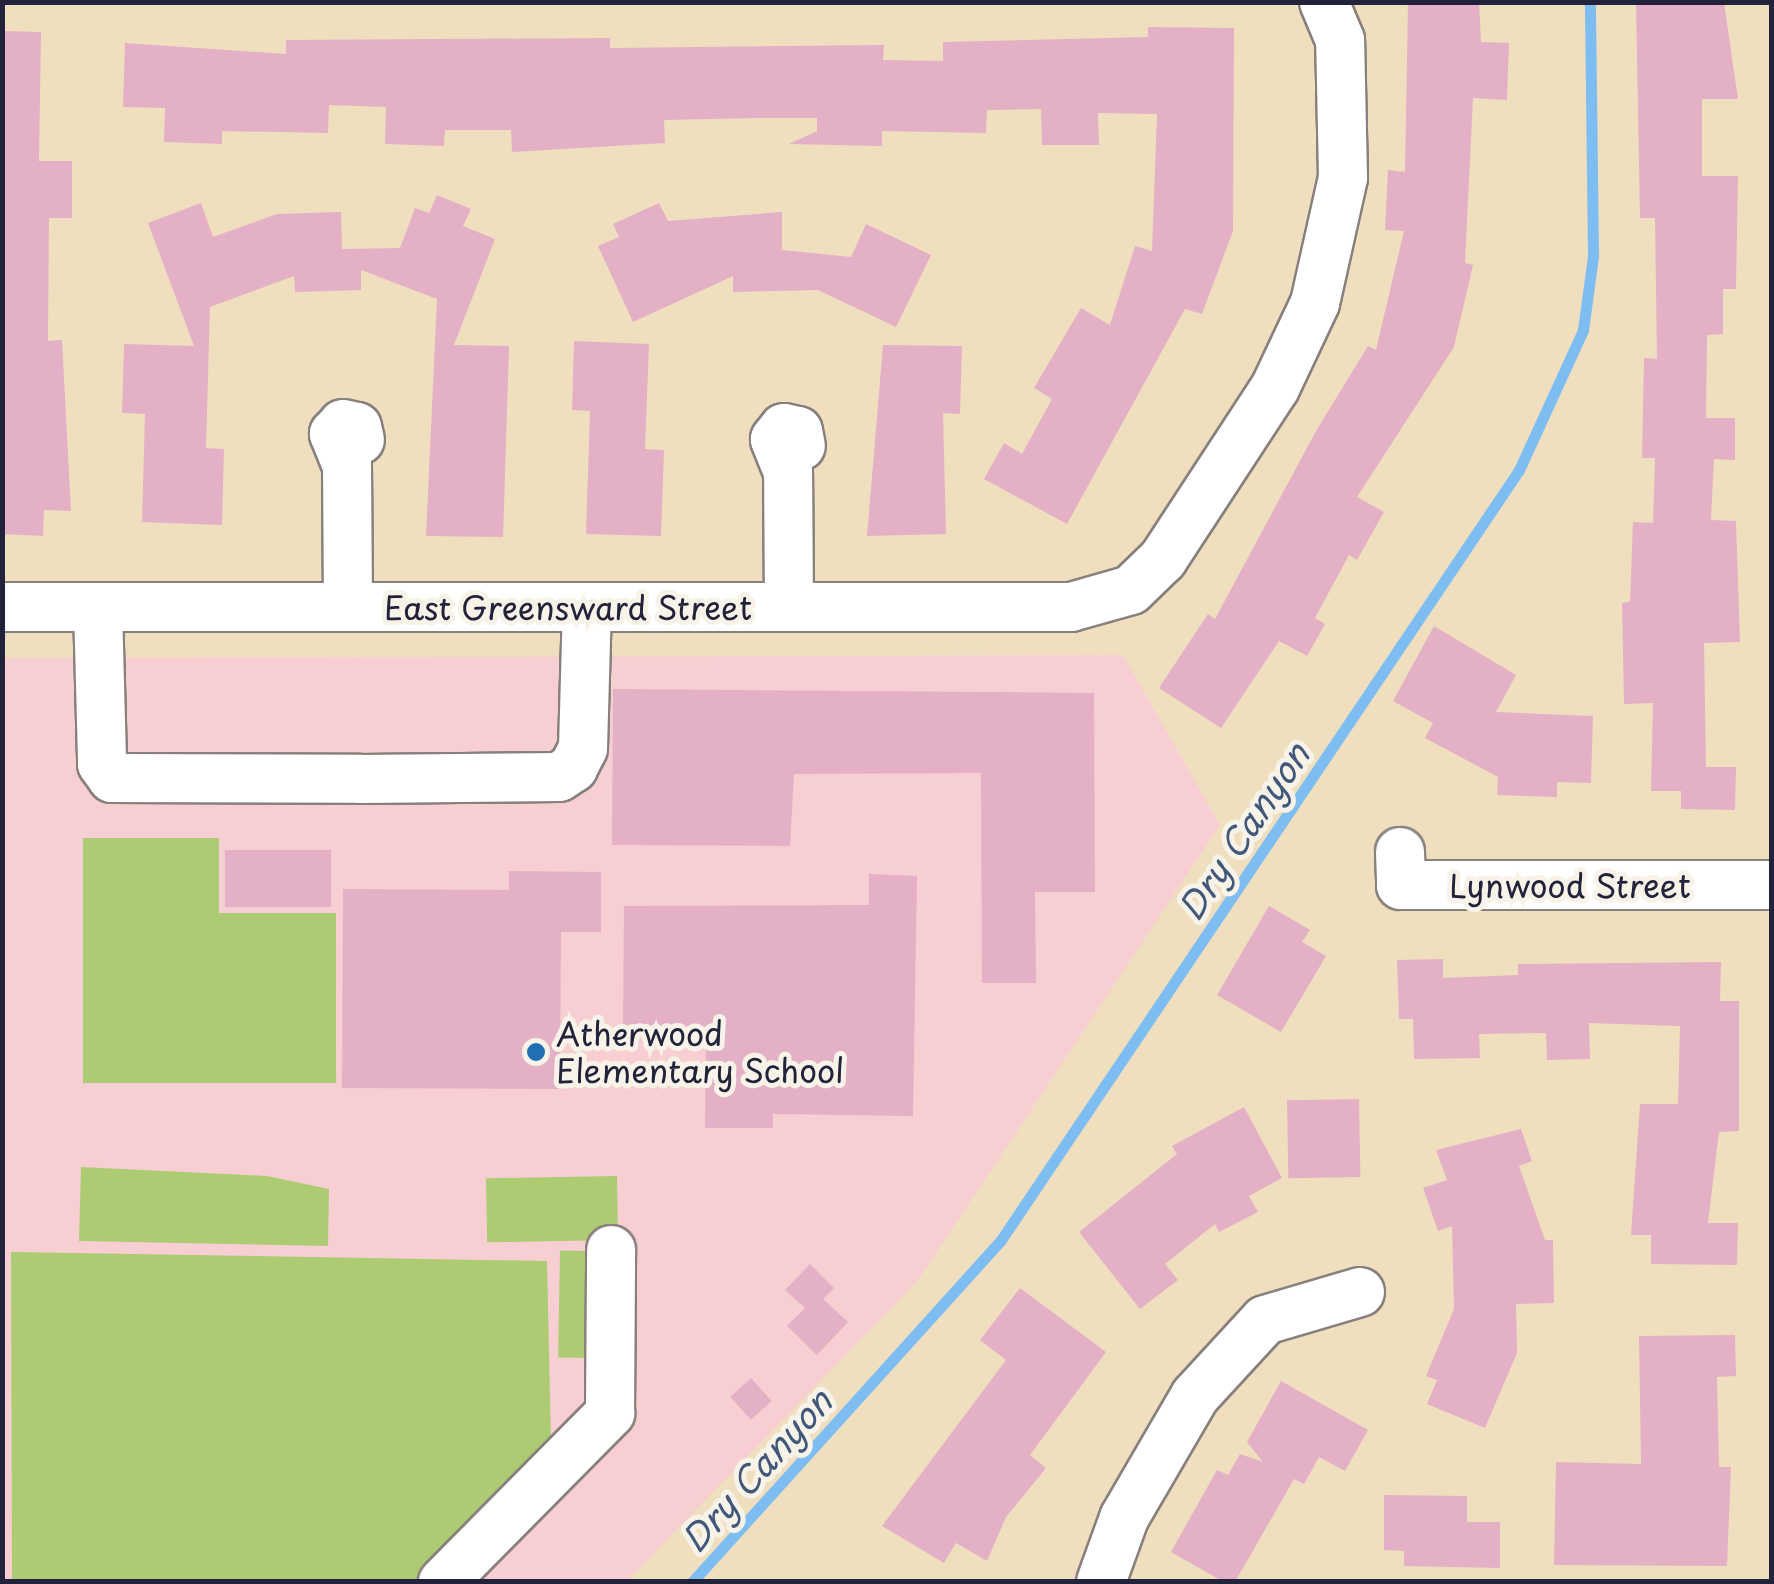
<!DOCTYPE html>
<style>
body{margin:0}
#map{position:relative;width:1774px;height:1584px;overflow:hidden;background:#efdfbf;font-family:"Playpen Sans",sans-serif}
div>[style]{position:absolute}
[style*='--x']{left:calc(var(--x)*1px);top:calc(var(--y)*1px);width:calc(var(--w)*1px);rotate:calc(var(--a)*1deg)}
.built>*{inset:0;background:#f7cfd2}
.green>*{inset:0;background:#adcb72;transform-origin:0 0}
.stream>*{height:11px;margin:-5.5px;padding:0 5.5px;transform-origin:5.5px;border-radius:5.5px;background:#7dbdf2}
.building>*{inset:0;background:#e4b0c5;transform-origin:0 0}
.roads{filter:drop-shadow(2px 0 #88807d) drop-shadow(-2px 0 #88807d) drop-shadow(0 2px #88807d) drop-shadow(0 -2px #88807d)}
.minor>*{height:48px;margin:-24px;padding:0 24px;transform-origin:24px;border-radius:24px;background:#fff}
.dots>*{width:28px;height:28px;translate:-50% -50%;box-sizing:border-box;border:5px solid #f7f3e8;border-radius:50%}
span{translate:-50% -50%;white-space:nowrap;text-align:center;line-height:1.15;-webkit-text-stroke:10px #f7f3e8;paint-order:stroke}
.street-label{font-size:32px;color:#22223b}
.poi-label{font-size:32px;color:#22223b}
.left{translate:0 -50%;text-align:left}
.water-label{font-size:35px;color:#42587b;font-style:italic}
.frame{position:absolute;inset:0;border:5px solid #22223b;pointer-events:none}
</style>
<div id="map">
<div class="built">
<div style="clip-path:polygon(1123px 655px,1220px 825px,919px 1279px,627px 1581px,3px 1581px,2px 658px)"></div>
</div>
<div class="green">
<div style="clip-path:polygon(83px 838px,219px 838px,219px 913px,336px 913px,336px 1083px,83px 1083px)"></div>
<div style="clip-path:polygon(81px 1167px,267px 1176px,329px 1189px,328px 1246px,79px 1241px)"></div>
<div style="left:617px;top:1176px;width:64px;height:131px;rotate:89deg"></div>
<div style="left:590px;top:1251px;width:107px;height:30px;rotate:91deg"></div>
<div style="clip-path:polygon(11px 1252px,547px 1261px,551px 1442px,415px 1581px,12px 1581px)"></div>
</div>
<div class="stream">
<div style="--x:692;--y:1582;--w:461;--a:-47.9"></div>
<div style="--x:1001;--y:1240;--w:928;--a:-56.07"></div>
<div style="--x:1519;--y:470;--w:154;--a:-65.4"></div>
<div style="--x:1583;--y:330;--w:75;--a:-82.3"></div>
<div style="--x:1593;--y:256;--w:254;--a:-90.7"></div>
</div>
<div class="building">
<div style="clip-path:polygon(1408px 2px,1479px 2px,1481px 42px,1509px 43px,1507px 100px,1473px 98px,1465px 263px,1473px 265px,1454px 347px,1357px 497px,1384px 512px,1357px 560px,1349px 555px,1315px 618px,1325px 624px,1307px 656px,1279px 641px,1221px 728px,1159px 688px,1208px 614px,1215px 619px,1316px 431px,1368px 346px,1376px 350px,1404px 231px,1385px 230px,1388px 170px,1405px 172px)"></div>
<div style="clip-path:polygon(1724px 2px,1738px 99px,1702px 99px,1702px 176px,1738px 176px,1736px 289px,1723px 289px,1723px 334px,1707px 335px,1706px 418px,1735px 418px,1735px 460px,1714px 459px,1711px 520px,1736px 521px,1740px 642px,1704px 643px,1706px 767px,1736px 767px,1735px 810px,1681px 809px,1681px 791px,1651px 791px,1653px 703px,1624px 704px,1622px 603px,1630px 602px,1633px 522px,1653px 523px,1655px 458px,1642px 458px,1644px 358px,1657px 359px,1655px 218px,1640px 218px,1636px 3px)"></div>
<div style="clip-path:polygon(1148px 27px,1234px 28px,1233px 231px,1202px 314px,1185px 309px,1067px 524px,984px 479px,1004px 443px,1022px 454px,1052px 399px,1034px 388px,1081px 308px,1110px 325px,1135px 246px,1152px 251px,1157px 114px,1098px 113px,1099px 145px,1042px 145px,1041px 109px,987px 110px,986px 133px,882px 131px,882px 146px,789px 144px,817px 131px,817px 118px,757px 118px,664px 120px,665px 143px,512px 152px,511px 130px,445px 130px,444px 146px,385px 144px,386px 107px,329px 105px,328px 133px,222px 131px,222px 144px,164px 142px,165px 108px,123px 107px,125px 43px,286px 54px,286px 40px,610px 38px,610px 48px,884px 45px,883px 60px,943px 61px,943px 42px,1148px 37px)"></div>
<div style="clip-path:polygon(2px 31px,41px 32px,39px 161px,72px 161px,72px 218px,49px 218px,48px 341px,62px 340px,71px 511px,44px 510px,43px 536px,2px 534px)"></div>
<div style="clip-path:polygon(437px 195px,471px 209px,463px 226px,495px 239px,454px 345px,509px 346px,503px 537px,426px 536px,437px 299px,361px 270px,361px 290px,295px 292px,294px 276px,210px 307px,206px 448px,224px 449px,222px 525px,142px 522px,145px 414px,122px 413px,124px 344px,194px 346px,148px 223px,201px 203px,213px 237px,277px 214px,341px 212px,342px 249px,400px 248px,415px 208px,429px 213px)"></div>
<div style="clip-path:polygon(659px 203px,668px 221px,782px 212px,782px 250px,851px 257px,866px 224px,931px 255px,896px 327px,818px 290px,733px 292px,733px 276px,633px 322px,598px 246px,619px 237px,613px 224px)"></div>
<div style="clip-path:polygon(574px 341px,649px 344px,645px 449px,664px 450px,661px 536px,586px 534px,590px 411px,572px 410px)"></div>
<div style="clip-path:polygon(883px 345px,962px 346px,960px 414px,943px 413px,946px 534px,867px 536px)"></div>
<div style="clip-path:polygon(1434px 626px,1516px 675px,1496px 712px,1593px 716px,1591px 783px,1557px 782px,1557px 797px,1497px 795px,1498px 777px,1425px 738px,1433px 723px,1393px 701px)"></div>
<div style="clip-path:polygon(613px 689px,1094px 693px,1095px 892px,1035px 892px,1036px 983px,982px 983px,981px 773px,794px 774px,790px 846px,612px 845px)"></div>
<div style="left:225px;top:850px;width:106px;height:57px"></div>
<div style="clip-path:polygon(509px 871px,601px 872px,601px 932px,561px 932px,560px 1089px,342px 1088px,343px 889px,509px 890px)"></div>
<div style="clip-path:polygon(869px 874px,917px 876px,913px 1116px,773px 1114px,773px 1128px,705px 1128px,706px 1027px,623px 1026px,624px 906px,869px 905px)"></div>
<div style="clip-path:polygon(1269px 906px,1310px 930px,1302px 942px,1326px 956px,1281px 1032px,1217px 995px)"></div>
<div style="clip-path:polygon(1443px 959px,1443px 978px,1518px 975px,1518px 964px,1721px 962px,1720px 1001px,1739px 1001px,1739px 1131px,1719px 1132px,1708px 1223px,1738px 1223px,1737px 1265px,1651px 1264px,1651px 1235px,1631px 1235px,1640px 1104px,1678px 1104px,1680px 1026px,1589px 1023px,1590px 1059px,1547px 1060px,1546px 1033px,1479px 1034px,1480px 1058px,1414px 1059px,1413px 1019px,1399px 1019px,1397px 960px)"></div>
<div style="left:1359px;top:1099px;width:78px;height:72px;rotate:89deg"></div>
<div style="clip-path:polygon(1244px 1107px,1282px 1178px,1249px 1196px,1258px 1212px,1219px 1232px,1215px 1224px,1165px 1264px,1178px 1280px,1140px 1309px,1079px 1232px,1177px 1154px,1172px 1146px)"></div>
<div style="clip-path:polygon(1521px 1129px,1532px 1161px,1519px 1166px,1545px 1240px,1553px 1240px,1554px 1303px,1516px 1304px,1517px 1353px,1485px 1428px,1427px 1404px,1437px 1380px,1426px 1376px,1454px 1309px,1452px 1226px,1438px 1231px,1423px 1188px,1447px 1180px,1436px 1150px)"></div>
<div style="clip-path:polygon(810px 1264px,834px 1288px,823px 1299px,848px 1322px,817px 1355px,787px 1326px,805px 1308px,785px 1290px)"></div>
<div style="clip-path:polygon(1020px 1288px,1106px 1352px,1030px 1455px,1046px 1468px,1006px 1517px,987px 1561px,956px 1543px,944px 1563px,882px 1526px,1006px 1360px,980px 1340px)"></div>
<div style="clip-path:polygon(1735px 1335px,1736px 1376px,1717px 1377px,1719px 1467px,1731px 1467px,1727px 1566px,1554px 1565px,1556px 1462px,1641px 1464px,1639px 1336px)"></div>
<div style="left:751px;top:1378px;width:31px;height:28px;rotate:48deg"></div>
<div style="clip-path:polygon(1281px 1381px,1368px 1430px,1345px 1471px,1319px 1457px,1304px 1484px,1294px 1479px,1235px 1582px,1224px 1582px,1171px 1552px,1217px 1470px,1228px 1475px,1240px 1454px,1263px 1462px,1247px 1442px)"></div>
<div style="clip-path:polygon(1384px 1495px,1467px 1496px,1467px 1522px,1500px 1522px,1500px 1568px,1404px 1566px,1404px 1551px,1384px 1550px)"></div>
</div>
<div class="roads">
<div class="minor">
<div style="--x:2;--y:607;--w:1069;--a:0"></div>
<div style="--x:1071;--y:607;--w:62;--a:-15.8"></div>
<div style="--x:1131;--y:590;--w:45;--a:-44.1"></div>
<div style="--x:1163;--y:559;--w:204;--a:-56.8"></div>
<div style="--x:1275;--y:388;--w:94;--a:-64.8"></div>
<div style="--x:1315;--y:303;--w:128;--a:-77.4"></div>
<div style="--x:1343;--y:178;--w:138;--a:-91.2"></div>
<div style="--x:1340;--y:40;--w:41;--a:-112.8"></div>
<div style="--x:98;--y:607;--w:157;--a:88.5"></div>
<div style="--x:102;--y:764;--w:17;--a:54"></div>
<div style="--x:112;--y:778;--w:249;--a:0.2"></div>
<div style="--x:361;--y:779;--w:198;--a:-0.6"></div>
<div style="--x:559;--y:777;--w:17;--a:-33"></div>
<div style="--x:573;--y:768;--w:22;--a:-63"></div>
<div style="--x:583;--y:748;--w:141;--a:-88.4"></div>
<div style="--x:348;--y:607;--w:141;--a:-90.4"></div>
<div style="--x:347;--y:466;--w:35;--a:-112"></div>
<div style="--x:334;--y:434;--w:13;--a:-48"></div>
<div style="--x:343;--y:424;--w:14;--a:12"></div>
<div style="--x:357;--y:427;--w:13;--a:77"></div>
<div style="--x:789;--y:607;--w:135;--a:-90.4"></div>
<div style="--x:788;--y:472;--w:35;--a:-112"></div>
<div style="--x:775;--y:439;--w:14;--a:-51"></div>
<div style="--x:784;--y:428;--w:14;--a:12"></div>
<div style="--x:798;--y:431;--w:15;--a:79"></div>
<div style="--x:1400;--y:852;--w:33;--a:88"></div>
<div style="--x:1401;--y:885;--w:371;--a:0"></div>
<div style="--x:443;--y:1582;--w:238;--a:-45.3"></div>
<div style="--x:610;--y:1413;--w:163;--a:-89.6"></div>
<div style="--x:1101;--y:1582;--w:68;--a:-70.2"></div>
<div style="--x:1124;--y:1518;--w:141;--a:-59.8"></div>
<div style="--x:1195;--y:1396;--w:103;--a:-47.4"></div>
<div style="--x:1265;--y:1320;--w:99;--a:-16.4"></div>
</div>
</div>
<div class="dots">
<div style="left:536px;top:1052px;background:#1f6fb2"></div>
</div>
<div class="street-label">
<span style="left:568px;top:607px">East Greensward Street</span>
<span style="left:1570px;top:885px">Lynwood Street</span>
</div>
<div class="poi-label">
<span class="left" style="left:556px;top:1052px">Atherwood<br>Elementary School</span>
</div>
<div class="water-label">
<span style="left:1243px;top:831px;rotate:-56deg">Dry Canyon</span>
<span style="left:756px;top:1470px;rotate:-48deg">Dry Canyon</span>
</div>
<div class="frame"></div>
</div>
